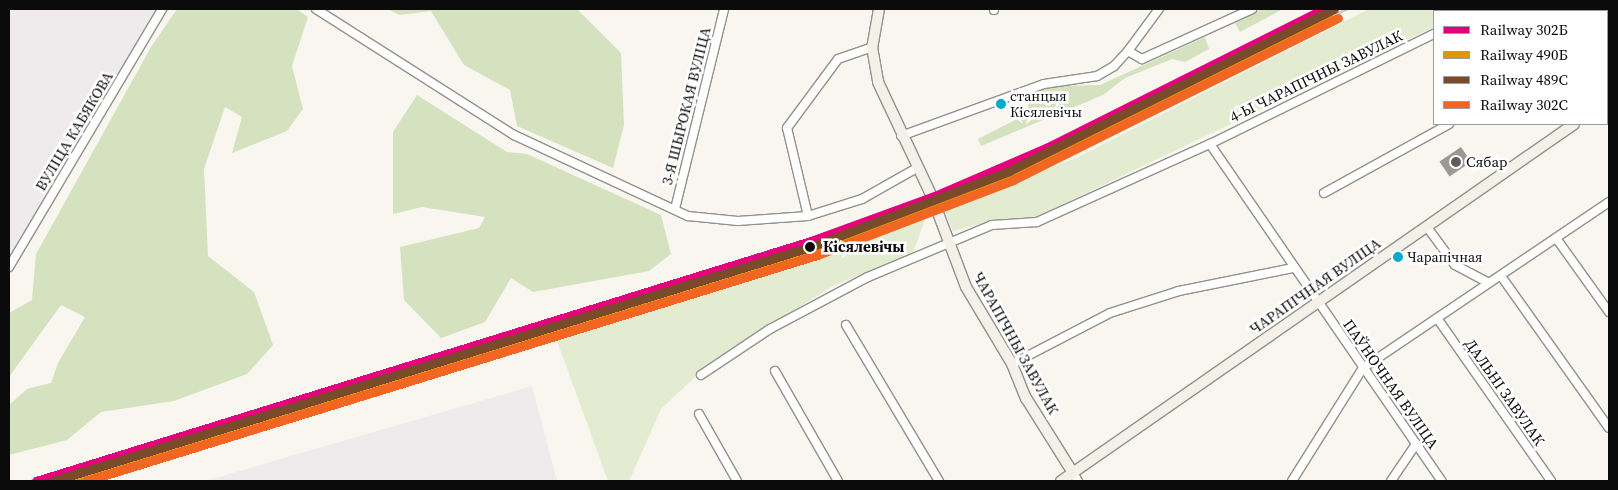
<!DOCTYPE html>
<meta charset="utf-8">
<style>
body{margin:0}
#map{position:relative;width:1618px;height:490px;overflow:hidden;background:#f9f6ef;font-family:"Source Serif 4",serif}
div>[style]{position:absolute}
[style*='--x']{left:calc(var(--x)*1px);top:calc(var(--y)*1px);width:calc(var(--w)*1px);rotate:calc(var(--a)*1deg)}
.industrial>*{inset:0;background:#efeaec}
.green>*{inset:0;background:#e3ebd1}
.forest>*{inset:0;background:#d4e2c0}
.building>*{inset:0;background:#9c9995;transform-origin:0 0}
.roads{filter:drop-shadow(1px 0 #92918e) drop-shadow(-1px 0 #92918e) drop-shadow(0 1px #92918e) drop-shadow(0 -1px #92918e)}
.street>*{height:8px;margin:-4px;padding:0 4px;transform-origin:4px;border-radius:4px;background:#fefefd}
.secondary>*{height:10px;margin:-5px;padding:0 5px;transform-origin:5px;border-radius:5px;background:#f3f1e8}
.rail>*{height:2.5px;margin:-1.25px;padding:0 1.25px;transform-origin:1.25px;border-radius:1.25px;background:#d4c6c6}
.rail-1>*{height:9px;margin:-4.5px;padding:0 4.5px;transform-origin:4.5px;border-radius:4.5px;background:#e5007d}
.rail-2>*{height:9px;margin:-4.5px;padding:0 4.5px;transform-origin:4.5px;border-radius:4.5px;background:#df9601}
.rail-3>*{height:9px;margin:-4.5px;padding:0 4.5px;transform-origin:4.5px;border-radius:4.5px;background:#7a4b2a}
.rail-4>*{height:9px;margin:-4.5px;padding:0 4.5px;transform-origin:4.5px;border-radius:4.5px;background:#f26522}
.dots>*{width:14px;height:14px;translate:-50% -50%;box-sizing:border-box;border:2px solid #fff;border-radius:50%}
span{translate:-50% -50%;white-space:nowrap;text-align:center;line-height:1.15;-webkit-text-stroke:5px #fff;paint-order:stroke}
.bus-label{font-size:14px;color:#0b0b0b}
.left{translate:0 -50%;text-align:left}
.street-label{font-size:15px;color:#0b0b0b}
.poi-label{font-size:15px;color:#0b0b0b}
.stop-label{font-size:15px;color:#0b0b0b;font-weight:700}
.frame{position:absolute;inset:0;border:10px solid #0b0b0b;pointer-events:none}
.legend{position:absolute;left:1433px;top:10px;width:175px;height:115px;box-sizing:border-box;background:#fff;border:1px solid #9d9d9d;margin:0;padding:6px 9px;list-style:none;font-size:15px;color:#0b0b0b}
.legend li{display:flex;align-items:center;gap:10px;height:25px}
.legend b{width:25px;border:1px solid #9d9d9d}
</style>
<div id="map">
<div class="industrial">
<div style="clip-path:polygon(9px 9px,157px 9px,9px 257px)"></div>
<div style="clip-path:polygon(532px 386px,557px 481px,205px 481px)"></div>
</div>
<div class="green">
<div style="clip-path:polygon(1369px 9px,1471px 9px,1434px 11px,1434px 27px,1036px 217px,1000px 219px,953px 231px,944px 209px,1076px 158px)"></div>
<div style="clip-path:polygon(926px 217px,913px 253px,833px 286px,712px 361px,661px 409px,629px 481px,608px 481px,556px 338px,809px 262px)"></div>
</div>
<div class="forest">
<div style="clip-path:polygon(177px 9px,296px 9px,308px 17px,292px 66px,303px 109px,287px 131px,232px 153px,242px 117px,225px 107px,204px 169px,208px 256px,254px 292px,273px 345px,247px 374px,174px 401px,101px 412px,67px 440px,9px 455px,9px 405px,27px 389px,51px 383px,58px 363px,85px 317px,61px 305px,9px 377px,9px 313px,32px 300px,36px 254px,151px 47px)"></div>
<div style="clip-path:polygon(388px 9px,577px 9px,621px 53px,624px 125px,613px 168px,517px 126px,510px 90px,464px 65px,431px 11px,399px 15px)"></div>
<div style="clip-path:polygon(1262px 9px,1283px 9px,1240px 32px,1235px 23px)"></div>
<div style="clip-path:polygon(1205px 37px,1209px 49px,1185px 62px,1172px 59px,1125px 78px,1103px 95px,981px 146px,978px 139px,1027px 114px,1030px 94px,1054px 86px,1100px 85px)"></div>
<div style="clip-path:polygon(417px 95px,507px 152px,527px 154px,661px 215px,671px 254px,649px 271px,533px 292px,511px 278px,485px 322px,441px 338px,404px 300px,400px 247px,479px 228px,485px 217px,422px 207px,393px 214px,393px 132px)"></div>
</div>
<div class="building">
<div style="left:1461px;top:147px;width:18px;height:26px;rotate:56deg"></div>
</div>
<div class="roads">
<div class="street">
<div style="--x:316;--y:9;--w:235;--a:32.5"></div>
<div style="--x:514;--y:135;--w:192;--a:25"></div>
<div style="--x:688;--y:216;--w:50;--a:5.7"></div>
<div style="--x:738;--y:221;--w:70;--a:-4.1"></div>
<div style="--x:808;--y:216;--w:57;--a:-17.5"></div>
<div style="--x:862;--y:199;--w:63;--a:-29.4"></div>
<div style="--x:1577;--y:9;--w:3;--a:45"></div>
<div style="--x:994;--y:10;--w:1;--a:-90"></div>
<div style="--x:1483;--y:11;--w:5;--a:-22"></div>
<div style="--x:1128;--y:51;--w:16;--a:30"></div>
<div style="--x:1142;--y:59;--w:121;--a:-24.4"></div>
<div style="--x:1607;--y:64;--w:5;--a:68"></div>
<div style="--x:901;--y:136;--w:152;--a:-20"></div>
<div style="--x:1044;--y:84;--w:54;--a:-8.6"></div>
<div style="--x:1097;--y:76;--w:20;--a:-30"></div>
<div style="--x:1114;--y:66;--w:21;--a:-47"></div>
<div style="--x:1128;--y:51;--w:52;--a:-53.6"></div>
<div style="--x:1210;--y:144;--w:409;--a:55.5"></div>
<div style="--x:1324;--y:193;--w:143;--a:-28.9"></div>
<div style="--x:675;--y:209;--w:206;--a:-76.2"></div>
<div style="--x:808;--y:216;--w:90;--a:-103.4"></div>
<div style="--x:787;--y:128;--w:86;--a:-53.5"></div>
<div style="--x:838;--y:59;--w:36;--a:-19"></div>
<div style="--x:1427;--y:227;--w:47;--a:53.6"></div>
<div style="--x:1455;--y:265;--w:36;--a:28"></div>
<div style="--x:1556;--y:238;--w:91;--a:54.4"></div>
<div style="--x:9;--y:267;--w:300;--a:-59.3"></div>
<div style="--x:1501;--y:276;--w:186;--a:54.6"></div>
<div style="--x:1437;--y:318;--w:199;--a:55"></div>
<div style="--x:846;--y:325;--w:182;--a:59.2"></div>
<div style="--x:1012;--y:364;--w:110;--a:-27.5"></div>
<div style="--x:1110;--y:313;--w:72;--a:-17.7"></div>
<div style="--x:1179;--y:291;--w:116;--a:-11.4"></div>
<div style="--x:775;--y:371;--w:127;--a:60.2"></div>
<div style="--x:701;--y:375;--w:83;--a:-33.7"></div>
<div style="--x:770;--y:329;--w:111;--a:-28"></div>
<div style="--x:868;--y:277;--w:134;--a:-22.8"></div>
<div style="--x:992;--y:225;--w:45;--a:-3.8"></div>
<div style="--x:1037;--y:222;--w:190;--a:-24.3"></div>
<div style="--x:1210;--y:144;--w:250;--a:-26.2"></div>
<div style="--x:699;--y:414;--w:77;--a:60.4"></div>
<div style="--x:1073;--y:473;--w:9;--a:58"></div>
<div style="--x:1292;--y:481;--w:133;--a:-57.9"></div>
<div style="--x:1363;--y:368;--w:297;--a:-34"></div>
<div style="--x:1391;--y:481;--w:45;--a:-56"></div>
</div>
<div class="secondary">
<div style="--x:879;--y:9;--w:39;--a:100"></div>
<div style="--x:872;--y:47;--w:36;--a:80"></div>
<div style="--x:878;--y:82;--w:127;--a:64.8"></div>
<div style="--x:932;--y:197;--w:96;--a:69.3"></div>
<div style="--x:966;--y:287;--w:90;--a:59.1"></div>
<div style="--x:1012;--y:364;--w:37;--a:68"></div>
<div style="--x:1026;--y:398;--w:89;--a:57.9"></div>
<div style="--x:1607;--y:103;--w:3;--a:-45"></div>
<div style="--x:1061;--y:481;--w:625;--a:-34.83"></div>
</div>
</div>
<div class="rail">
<div style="--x:74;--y:481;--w:776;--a:-17.17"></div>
<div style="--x:815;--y:252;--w:129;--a:-20"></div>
<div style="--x:936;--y:208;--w:126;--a:-23.3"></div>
<div style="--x:1052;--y:158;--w:330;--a:-26.9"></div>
</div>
<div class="rail-1">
<div style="--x:36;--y:481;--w:811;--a:-17.21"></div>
<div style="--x:811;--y:241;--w:129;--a:-20"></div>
<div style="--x:932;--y:197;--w:124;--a:-23.3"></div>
<div style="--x:1046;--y:148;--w:311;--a:-26.6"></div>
</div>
<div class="rail-2">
<div style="--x:69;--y:481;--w:780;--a:-17.16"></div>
<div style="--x:814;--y:251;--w:129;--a:-20.4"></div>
<div style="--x:935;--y:206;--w:125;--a:-23.1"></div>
<div style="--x:1050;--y:157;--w:311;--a:-26.6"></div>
</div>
<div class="rail-3">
<div style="--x:53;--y:481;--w:796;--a:-17.18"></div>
<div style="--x:813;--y:246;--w:210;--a:-20.9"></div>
<div style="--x:1009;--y:171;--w:363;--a:-26.5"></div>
</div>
<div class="rail-4">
<div style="--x:86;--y:481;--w:765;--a:-17.18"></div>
<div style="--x:817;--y:255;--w:210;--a:-20.9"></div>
<div style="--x:1013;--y:180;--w:363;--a:-26.5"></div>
</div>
<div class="dots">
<div style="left:1001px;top:104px;background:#00a9ce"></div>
<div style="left:1456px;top:162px;background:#5e5d5b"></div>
<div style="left:810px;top:247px;background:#0b0b0b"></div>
<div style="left:1398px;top:257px;background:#00a9ce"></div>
</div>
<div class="bus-label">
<span class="left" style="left:1010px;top:104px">станцыя<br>Кісялевічы</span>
<span class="left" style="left:1407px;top:257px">Чарапічная</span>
</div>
<div class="street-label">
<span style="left:1316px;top:76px;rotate:-26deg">4-Ы ЧАРАПІЧНЫ ЗАВУЛАК</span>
<span style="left:686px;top:106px;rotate:-76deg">3-Я ШЫРОКАЯ ВУЛІЦА</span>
<span style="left:74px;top:131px;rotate:-59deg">ВУЛІЦА КАБЯКОВА</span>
<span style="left:1315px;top:286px;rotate:-35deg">ЧАРАПІЧНАЯ ВУЛІЦА</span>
<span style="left:1016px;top:343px;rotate:61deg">ЧАРАПІЧНЫ ЗАВУЛАК</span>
<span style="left:1391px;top:384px;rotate:55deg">ПАЎНОЧНАЯ ВУЛІЦА</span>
<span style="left:1505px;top:392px;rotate:55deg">ДАЛЬНІ ЗАВУЛАК</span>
</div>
<div class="poi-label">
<span class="left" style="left:1466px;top:162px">Сябар</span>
</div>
<div class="stop-label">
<span class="left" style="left:823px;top:247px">Кісялевічы</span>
</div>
<div class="frame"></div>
<ul class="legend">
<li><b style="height:6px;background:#e5007d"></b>Railway 302Б</li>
<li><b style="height:6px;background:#df9601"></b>Railway 490Б</li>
<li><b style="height:6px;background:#7a4b2a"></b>Railway 489С</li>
<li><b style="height:6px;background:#f26522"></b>Railway 302С</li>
</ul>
</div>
